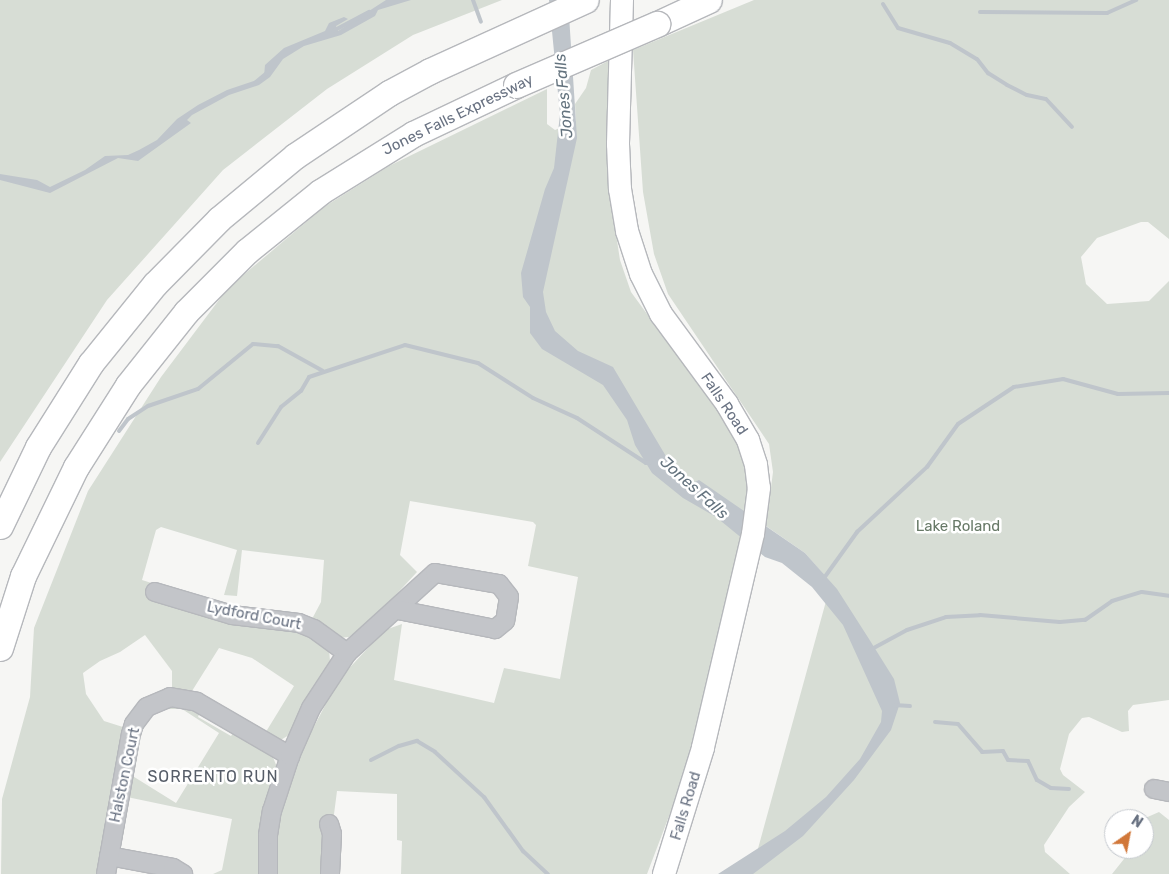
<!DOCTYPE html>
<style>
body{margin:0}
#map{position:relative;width:1169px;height:874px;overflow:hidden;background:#f6f6f4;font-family:Rubik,sans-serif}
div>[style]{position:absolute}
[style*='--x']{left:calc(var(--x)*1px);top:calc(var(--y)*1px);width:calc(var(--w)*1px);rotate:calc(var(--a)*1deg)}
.green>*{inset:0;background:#d7ddd5}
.water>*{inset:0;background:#bfc5cb}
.stream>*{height:4px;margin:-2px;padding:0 2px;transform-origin:2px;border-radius:2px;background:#bfc5cb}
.roads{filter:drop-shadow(1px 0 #b6b8bc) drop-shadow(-1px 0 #b6b8bc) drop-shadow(0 1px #b6b8bc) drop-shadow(0 -1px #b6b8bc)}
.minor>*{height:18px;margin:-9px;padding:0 9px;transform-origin:9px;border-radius:9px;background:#c3c5c9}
.major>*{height:22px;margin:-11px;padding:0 11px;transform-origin:11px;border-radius:11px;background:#fff}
.highway>*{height:25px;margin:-12.5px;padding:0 12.5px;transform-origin:12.5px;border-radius:12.5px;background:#fff}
.bridges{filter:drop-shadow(1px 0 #b5b7bb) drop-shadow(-1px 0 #b5b7bb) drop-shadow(0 1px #b5b7bb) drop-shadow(0 -1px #b5b7bb)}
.highway-bridge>*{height:25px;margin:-12.5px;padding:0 12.5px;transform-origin:12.5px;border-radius:12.5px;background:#fff}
span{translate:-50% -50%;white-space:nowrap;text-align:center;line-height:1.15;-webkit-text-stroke:5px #fff;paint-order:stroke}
.street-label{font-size:15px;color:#697282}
.park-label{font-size:15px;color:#677967}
.water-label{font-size:16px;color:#64737e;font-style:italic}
.neighbourhood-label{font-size:16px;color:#565d68;letter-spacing:1px}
.north{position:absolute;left:1104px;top:809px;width:50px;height:50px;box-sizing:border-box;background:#fff;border:1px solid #c3c7cd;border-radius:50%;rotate:33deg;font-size:14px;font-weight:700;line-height:20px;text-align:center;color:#697282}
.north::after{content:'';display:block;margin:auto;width:18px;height:22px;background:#d17739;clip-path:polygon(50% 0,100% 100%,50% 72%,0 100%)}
</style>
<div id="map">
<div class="green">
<div style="clip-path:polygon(0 0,502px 0,413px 35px,327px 89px,223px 170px,107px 300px,0 462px)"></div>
<div style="clip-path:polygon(754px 0,1169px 0,1169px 239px,1148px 222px,1141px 222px,1097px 238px,1081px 257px,1086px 284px,1107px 304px,1149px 301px,1169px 281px,1169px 700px,1133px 705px,1128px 711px,1129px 731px,1122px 732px,1089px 717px,1082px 718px,1069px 734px,1060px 769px,1063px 775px,1085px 792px,1069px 807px,1044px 845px,1045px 852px,1070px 874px,751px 874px,831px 583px,805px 553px,766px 526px,773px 472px,769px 444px,668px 294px,654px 254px,643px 192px,633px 50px)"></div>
<div style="clip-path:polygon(608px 61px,610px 195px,620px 260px,631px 292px,741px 443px,750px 498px,698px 740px,647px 874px,401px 874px,402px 841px,397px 840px,397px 794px,337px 791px,333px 822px,325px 836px,323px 874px,278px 874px,276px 846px,279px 824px,289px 784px,309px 736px,339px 679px,385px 630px,402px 624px,394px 680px,494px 703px,504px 668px,560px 679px,578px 577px,528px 566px,536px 525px,533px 522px,410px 501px,400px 555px,417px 572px,379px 613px,349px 637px,338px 638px,312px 619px,321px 602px,324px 560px,242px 550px,237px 596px,224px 595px,237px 550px,161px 527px,156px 530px,142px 580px,303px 631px,329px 649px,330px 661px,312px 688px,289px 735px,279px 741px,264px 735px,294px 686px,252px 658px,219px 648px,192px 691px,172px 690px,172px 671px,145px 635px,120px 652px,100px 661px,83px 673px,86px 694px,104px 721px,126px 728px,99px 874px,1px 874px,2px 799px,30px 697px,34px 628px,88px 491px,161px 377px,228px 288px,324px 207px,389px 166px,547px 89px,547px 124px,555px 130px,576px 121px,575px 104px,586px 88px,591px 70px)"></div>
<div style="clip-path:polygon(179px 704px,200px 712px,198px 717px,231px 736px,234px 732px,272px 755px,277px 767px,260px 827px,258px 874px,213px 874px,222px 870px,232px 819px,127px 797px,131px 775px,176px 803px,219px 733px,182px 709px,157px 709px)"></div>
<div style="clip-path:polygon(1159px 812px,1169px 820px,1169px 874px,1112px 874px,1124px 859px,1126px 849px,1144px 849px,1143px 819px)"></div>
</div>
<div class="water">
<div style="clip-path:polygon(386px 0,411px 0,378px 10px,375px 16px,341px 35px,304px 46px,283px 59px,270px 77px,259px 85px,229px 95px,192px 115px,187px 120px,191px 123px,138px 161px,118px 158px,50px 193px,0 180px,0 174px,37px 180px,50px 187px,85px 170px,105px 156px,128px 155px,139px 150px,157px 140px,177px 119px,198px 105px,227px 90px,260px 79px,264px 76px,265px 65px,284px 48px,325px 31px,329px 23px,344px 17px,348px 19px,336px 26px,338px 31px)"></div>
<div style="clip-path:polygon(549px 0,568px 0,577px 138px,543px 292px,546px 312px,555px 331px,578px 351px,613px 367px,667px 458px,687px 478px,693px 483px,699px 480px,805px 553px,837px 589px,869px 639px,894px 679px,900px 703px,891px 730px,854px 780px,803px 836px,753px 874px,718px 874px,785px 831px,826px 797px,860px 759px,881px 722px,882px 711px,843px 625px,812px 587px,782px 563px,765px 557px,716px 517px,683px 498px,652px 473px,635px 445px,627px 420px,603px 385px,542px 349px,530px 333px,530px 307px,523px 297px,521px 273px,545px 189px,554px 168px,560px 114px)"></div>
</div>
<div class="stream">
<div style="--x:473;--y:0;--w:23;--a:70"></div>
<div style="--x:883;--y:4;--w:28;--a:58"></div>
<div style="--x:898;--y:28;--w:54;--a:16.1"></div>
<div style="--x:950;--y:43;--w:31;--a:31"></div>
<div style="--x:977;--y:59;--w:18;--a:52"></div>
<div style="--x:988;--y:73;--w:22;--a:32"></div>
<div style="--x:1007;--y:85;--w:22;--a:27"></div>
<div style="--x:1027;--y:95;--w:19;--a:12"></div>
<div style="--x:1046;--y:99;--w:38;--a:47"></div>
<div style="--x:980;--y:12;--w:127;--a:0.5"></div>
<div style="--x:1107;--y:13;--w:32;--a:-24"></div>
<div style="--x:333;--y:31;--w:41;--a:-27.8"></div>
<div style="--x:256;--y:82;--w:16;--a:-40"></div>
<div style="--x:119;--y:431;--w:15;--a:-53"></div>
<div style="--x:128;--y:419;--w:24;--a:-33"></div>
<div style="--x:148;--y:406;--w:53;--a:-18.8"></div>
<div style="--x:198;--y:389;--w:71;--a:-39.3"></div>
<div style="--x:253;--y:344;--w:25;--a:5"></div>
<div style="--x:278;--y:346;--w:51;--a:29.1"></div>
<div style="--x:258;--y:443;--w:43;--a:-57.4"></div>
<div style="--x:281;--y:407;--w:26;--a:-39"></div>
<div style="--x:301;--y:391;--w:16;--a:-60"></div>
<div style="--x:309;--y:377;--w:101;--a:-18.4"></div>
<div style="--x:405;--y:345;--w:75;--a:13.9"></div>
<div style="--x:478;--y:363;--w:65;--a:32.5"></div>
<div style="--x:533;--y:398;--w:48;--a:24.4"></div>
<div style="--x:577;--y:418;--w:82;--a:33.1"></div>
<div style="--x:646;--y:463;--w:5;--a:-11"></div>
<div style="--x:824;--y:578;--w:57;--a:-54.3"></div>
<div style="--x:857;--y:532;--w:96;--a:-42.9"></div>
<div style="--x:927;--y:467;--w:53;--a:-54.2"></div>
<div style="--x:958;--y:424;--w:67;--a:-33.5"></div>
<div style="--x:1014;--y:387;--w:50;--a:-9.3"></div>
<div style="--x:1063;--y:379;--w:57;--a:15.3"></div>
<div style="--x:1118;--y:394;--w:51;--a:-1.1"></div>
<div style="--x:870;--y:650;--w:42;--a:-28.4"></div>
<div style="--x:907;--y:630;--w:41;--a:-18.4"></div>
<div style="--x:946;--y:617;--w:34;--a:-3"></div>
<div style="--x:980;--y:615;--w:80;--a:5"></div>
<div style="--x:1060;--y:622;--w:25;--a:-5"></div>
<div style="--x:1085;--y:620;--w:33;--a:-35"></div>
<div style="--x:1112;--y:601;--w:31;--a:-17"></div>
<div style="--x:1142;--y:592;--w:27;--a:8"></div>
<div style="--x:894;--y:705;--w:16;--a:4"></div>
<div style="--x:935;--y:722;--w:23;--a:5"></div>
<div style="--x:958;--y:724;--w:37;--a:49"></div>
<div style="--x:982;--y:752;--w:21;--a:-3"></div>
<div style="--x:1003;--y:751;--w:10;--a:61"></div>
<div style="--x:1008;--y:760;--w:20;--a:3"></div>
<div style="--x:1028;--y:761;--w:21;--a:65"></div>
<div style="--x:1037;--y:780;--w:16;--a:30"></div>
<div style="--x:1051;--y:788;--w:18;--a:3"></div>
<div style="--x:371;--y:760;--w:31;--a:-27"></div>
<div style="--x:399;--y:746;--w:19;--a:-16"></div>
<div style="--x:417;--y:741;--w:21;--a:31"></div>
<div style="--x:435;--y:752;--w:67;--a:42.6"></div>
<div style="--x:484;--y:797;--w:67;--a:54.2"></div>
<div style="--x:523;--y:851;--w:34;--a:43"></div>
</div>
<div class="roads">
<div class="minor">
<div style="--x:155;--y:592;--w:80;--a:16.6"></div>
<div style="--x:232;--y:615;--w:67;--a:6.8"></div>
<div style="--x:299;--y:623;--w:16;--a:22"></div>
<div style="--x:314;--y:629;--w:41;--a:36"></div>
<div style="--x:1154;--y:789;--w:15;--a:11"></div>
<div style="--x:329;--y:824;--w:10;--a:73"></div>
<div style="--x:332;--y:834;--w:40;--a:92.9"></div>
<div style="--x:109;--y:856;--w:65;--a:10.6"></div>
<div style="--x:173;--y:868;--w:12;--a:31"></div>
<div style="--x:106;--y:874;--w:142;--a:-79.9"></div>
<div style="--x:131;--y:734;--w:10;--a:-73"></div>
<div style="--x:134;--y:724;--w:21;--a:-53"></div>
<div style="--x:147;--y:707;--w:25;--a:-23"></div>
<div style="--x:170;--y:697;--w:27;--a:10"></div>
<div style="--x:197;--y:702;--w:108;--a:30.1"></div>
<div style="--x:268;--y:874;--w:39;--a:-90"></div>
<div style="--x:268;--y:835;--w:24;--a:-81"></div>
<div style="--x:272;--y:811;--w:58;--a:-71.9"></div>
<div style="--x:290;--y:756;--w:52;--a:-66.4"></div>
<div style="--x:311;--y:708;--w:66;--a:-56.8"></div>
<div style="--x:347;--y:653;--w:119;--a:-42.3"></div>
<div style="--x:435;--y:573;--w:65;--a:9.8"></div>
<div style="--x:499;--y:584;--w:16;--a:52"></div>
<div style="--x:509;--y:597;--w:24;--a:99"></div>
<div style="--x:505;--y:621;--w:13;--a:141"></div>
<div style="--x:495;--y:629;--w:99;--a:-168.9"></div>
</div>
<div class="major">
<div style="--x:622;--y:0;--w:144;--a:91.6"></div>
<div style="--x:618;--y:144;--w:45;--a:87.5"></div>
<div style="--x:620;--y:189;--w:43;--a:80.5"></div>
<div style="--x:627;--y:231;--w:45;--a:72"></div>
<div style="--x:641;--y:274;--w:45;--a:63.4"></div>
<div style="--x:661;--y:314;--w:112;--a:53.7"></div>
<div style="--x:727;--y:404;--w:42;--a:59.7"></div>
<div style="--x:748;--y:440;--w:26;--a:72"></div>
<div style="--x:756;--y:465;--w:23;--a:83"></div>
<div style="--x:759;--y:488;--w:46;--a:97.4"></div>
<div style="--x:753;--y:534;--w:220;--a:103.2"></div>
<div style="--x:703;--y:748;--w:132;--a:107.2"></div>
</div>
<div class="highway">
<div style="--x:657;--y:24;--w:57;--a:-24.8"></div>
<div style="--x:0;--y:526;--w:88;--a:-64.3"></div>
<div style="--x:38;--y:447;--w:99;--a:-57.8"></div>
<div style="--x:91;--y:363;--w:102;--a:-51"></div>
<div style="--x:155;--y:284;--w:91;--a:-45.4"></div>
<div style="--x:219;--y:219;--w:99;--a:-39.7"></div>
<div style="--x:295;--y:156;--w:113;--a:-33.8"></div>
<div style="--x:389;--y:93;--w:47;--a:-28.2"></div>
<div style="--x:430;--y:71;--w:171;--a:-24.5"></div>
<div style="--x:0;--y:648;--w:76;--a:-72.3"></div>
<div style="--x:23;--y:576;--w:121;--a:-64.1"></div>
<div style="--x:76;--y:467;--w:97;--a:-57.6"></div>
<div style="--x:128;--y:385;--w:93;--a:-51.5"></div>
<div style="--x:186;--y:312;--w:86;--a:-45"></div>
<div style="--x:247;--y:251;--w:94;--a:-38.9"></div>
<div style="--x:320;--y:192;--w:110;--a:-31.9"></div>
<div style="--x:413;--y:134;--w:114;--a:-25.4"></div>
</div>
</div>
<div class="bridges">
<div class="highway-bridge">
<div style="--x:516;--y:85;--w:154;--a:-23.4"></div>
</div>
</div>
<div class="street-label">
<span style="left:458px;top:115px;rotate:-26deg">Jones Falls Expressway</span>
<span style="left:724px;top:404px;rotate:56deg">Falls Road</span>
<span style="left:254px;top:616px;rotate:11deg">Lydford Court</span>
<span style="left:125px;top:775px;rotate:-78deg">Halston Court</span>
<span style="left:686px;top:806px;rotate:-73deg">Falls Road</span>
</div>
<div class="park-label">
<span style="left:958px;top:527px">Lake Roland</span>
</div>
<div class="water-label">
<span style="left:564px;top:96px;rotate:-95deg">Jones Falls</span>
<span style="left:694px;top:488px;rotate:42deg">Jones Falls</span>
</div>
<div class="neighbourhood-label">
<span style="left:213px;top:777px">SORRENTO RUN</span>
</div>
<div class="north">N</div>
</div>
